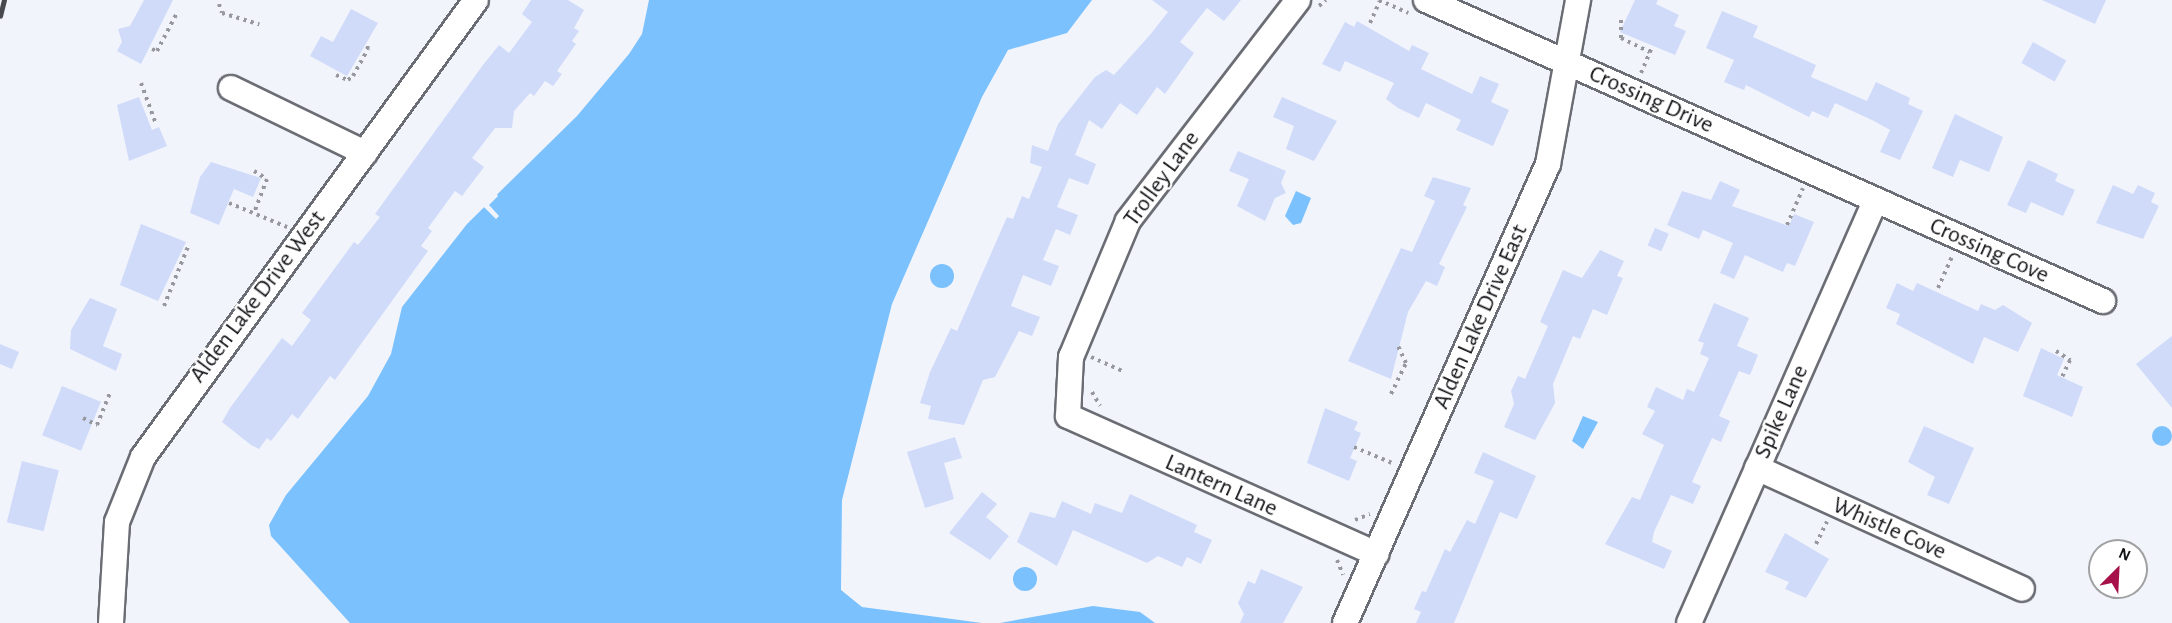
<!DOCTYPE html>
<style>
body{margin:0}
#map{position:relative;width:2172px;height:623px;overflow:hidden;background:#f2f4fc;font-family:"Alegreya Sans",sans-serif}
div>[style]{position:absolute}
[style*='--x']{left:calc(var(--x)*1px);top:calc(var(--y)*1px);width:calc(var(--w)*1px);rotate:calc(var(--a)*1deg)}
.water>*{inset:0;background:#7ac1fd}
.round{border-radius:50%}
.pier>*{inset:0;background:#f2f4fc}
.building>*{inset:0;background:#d0dbfa;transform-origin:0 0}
.path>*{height:4px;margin-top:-2px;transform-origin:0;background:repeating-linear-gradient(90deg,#96989e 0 3px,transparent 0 7.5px)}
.roads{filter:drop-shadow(2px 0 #6b6d74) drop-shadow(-2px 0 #6b6d74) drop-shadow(0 2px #6b6d74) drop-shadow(0 -2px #6b6d74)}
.street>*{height:24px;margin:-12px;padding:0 12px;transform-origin:12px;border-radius:12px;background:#fff}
.rail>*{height:4.5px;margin:-2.25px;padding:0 2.25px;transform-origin:2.25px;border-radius:2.25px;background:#48494e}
span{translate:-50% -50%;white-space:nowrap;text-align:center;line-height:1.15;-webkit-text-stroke:4.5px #fff;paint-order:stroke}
.street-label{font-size:24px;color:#121316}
.north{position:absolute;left:2088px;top:539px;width:60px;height:60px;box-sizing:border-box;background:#fff;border:2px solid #a0a1a2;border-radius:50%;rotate:24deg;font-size:16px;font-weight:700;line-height:24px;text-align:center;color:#121316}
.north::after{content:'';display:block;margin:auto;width:21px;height:27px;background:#a6114a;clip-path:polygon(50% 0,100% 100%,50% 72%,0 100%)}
</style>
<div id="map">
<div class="water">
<div style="clip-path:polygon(649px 0,1092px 0,1067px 33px,1008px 50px,982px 97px,892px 304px,842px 500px,841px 590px,862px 607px,982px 623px,350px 623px,271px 536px,269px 525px,286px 495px,368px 396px,391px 354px,402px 307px,467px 224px,577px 116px,629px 54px,642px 34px)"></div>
<div style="clip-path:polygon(1296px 191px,1311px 198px,1301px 223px,1293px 225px,1285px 216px)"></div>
<div class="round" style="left:930px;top:264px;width:24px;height:24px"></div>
<div style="clip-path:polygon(1583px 416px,1598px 422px,1583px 449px,1572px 441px)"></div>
<div class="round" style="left:2152px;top:426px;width:20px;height:20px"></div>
<div class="round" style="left:1013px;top:567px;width:24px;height:24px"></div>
<div style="clip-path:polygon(1093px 606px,1140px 612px,1155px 623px,1000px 623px)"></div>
</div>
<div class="pier">
<div style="clip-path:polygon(495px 192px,498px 196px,489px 205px,499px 216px,496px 219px,482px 205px)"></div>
</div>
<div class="building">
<div style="clip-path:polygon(144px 0,173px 0,141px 64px,117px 51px,122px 42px,118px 29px,130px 26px)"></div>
<div style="clip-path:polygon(531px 0,568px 0,584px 10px,574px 28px,579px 31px,572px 41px,576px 44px,557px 71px,562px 74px,553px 86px,545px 81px,534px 96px,530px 93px,514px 111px,512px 128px,495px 128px,472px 158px,484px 167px,462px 196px,455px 191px,428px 228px,432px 231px,421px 246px,428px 251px,335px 380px,330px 376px,298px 419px,292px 414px,271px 441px,267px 438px,259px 449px,251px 445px,222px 422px,230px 408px,282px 338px,292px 346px,311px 320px,302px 313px,354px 242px,358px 245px,380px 217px,375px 214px,483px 65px,499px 45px,509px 53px,532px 22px,522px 14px)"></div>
<div style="clip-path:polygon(1152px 0,1241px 0,1224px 21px,1207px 8px,1180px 42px,1194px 53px,1165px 94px,1157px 87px,1137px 115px,1120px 103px,1102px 129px,1089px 120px,1075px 155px,1096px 164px,1088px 185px,1069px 178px,1057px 207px,1078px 215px,1070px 235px,1056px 229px,1043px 260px,1059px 266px,1051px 286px,1023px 275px,1011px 306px,1040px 317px,1032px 336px,1019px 331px,995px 377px,983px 380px,964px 425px,928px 419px,931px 406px,920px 403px,930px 372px,951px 328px,957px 331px,1007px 217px,1013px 219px,1022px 196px,1029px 199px,1042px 167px,1030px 163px,1032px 145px,1048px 151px,1058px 124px,1095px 77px,1106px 70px,1114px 75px,1149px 36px,1168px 12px)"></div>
<div style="clip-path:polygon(1635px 0,1658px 0,1656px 4px,1679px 15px,1674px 26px,1686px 31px,1675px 55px,1620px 32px)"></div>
<div style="clip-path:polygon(2042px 0,2106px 0,2095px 24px)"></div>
<div style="clip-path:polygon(351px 9px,378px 23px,347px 76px,310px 56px,321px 36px,333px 42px)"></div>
<div style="clip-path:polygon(1722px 11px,1758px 26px,1753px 37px,1816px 65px,1811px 77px,1867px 101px,1876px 82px,1910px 98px,1908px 104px,1923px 111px,1900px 160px,1880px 152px,1890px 130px,1874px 121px,1835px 103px,1828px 118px,1812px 111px,1809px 117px,1746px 85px,1744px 90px,1724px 82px,1734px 60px,1706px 48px)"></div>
<div style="clip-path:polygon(1357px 21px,1409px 51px,1412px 45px,1429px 53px,1421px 69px,1472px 94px,1480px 76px,1499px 84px,1491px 102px,1509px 110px,1493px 146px,1456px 130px,1461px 120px,1426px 103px,1419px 118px,1398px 108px,1386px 99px,1394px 83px,1345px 61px,1340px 72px,1322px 64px,1345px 22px,1354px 27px)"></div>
<div style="left:2033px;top:42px;width:38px;height:24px;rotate:29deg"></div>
<div style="clip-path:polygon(139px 97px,152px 130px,159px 127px,167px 146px,129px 161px,117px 105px)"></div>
<div style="clip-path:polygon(1282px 97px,1337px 121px,1314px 161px,1286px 149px,1294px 126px,1273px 117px)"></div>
<div style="clip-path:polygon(1955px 114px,2003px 137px,1989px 172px,1960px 160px,1953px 177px,1932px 168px)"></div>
<div style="clip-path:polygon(1238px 151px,1286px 171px,1281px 183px,1286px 193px,1275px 198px,1265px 221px,1237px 206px,1249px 179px,1229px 171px)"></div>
<div style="clip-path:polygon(2028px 160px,2058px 174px,2055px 181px,2075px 190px,2063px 216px,2031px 202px,2026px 213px,2007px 205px)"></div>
<div style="clip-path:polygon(211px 162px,261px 178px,253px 197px,234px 189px,219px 225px,190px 213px,200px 177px)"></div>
<div style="clip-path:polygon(1433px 177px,1471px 188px,1463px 205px,1467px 207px,1439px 264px,1445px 267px,1437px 286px,1426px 281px,1408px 312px,1391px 379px,1348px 361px,1401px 248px,1412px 252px,1435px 201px,1424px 196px)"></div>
<div style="clip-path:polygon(1720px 181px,1740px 190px,1732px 206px,1789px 226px,1794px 214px,1814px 222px,1795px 266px,1787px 263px,1783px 272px,1745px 255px,1734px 279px,1720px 273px,1733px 243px,1703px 230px,1699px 239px,1667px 225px,1682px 191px,1711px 200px)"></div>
<div style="clip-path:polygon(2113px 185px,2133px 194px,2138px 185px,2155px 193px,2151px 202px,2159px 206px,2143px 239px,2096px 223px)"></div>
<div style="clip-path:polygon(141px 224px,186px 242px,158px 301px,120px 285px)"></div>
<div style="left:1655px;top:228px;width:15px;height:19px;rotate:23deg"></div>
<div style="clip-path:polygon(1600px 250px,1624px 261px,1617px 276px,1623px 278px,1607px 315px,1593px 309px,1580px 339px,1573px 336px,1553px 384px,1555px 403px,1535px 440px,1504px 427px,1514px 404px,1511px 391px,1518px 376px,1525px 379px,1548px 326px,1540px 322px,1563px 270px,1582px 278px)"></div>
<div style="clip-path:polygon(1897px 283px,1913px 291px,1917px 283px,1978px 311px,1981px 304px,1995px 310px,2003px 305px,2032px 323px,2018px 352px,1984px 337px,1973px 364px,1896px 324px,1900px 314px,1886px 308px)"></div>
<div style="clip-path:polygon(90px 298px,117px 309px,103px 346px,122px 354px,116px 371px,70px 349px,71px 330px)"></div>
<div style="clip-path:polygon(1714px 303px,1749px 318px,1737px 346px,1758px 355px,1750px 375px,1739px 371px,1719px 416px,1730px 421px,1721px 442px,1712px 438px,1692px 482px,1701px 486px,1693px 504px,1671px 495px,1654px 532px,1652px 542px,1672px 551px,1664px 569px,1605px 544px,1632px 497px,1640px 500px,1664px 445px,1642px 434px,1655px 411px,1647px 407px,1656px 387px,1683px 400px,1687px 389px,1694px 392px,1709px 358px,1700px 354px,1704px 343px,1698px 341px)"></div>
<div style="clip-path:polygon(2172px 336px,2172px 408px,2136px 364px)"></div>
<div style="clip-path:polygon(0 344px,19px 352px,12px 369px,0 364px)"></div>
<div style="clip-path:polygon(2041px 348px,2064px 359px,2057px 375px,2083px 387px,2072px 417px,2023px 396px)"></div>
<div style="left:62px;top:386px;width:42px;height:53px;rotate:22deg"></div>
<div style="clip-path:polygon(1325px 408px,1358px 422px,1354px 430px,1361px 433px,1350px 458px,1357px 461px,1349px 481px,1307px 463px)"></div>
<div style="clip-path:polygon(1924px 426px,1974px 448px,1949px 504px,1927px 495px,1935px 477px,1908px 462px)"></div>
<div style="clip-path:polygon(955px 437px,962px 458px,944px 463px,954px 499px,925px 508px,907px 452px)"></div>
<div style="clip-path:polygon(1483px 452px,1536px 476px,1517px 519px,1500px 512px,1454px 623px,1416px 623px,1421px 612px,1414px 609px,1422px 591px,1426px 592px,1445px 549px,1450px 552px,1467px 520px,1475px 524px,1494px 481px,1474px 473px)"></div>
<div style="left:22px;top:461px;width:38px;height:63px;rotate:14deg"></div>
<div style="clip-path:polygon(982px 492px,997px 504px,986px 517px,1009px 536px,990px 560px,949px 533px)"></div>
<div style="clip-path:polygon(1130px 494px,1197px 525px,1194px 532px,1212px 540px,1201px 564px,1187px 557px,1182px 567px,1158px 556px,1147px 563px,1073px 530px,1057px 566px,1017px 542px,1030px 512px,1055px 518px,1062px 501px,1091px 514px,1095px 503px,1122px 513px)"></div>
<div style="clip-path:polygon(1785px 533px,1829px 559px,1806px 598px,1785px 589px,1789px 582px,1765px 572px)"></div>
<div style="clip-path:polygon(1261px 569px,1303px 587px,1283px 623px,1240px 623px,1244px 614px,1238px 603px,1248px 581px,1255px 584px)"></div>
</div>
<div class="path">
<div style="--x:1379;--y:0;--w:32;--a:24"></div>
<div style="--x:219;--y:4;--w:9;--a:72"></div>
<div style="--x:222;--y:13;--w:39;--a:17"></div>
<div style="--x:1319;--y:6;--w:9;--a:-41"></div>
<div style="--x:1621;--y:20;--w:18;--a:90"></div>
<div style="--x:1621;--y:38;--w:32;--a:26"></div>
<div style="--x:1370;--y:23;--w:24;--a:-66"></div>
<div style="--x:152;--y:49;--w:5;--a:22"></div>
<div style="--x:157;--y:51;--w:45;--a:-62.3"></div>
<div style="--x:1641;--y:73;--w:26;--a:-67"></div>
<div style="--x:336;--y:75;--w:13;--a:23"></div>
<div style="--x:348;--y:80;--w:6;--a:-39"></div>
<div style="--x:353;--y:76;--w:31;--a:-61"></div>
<div style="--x:368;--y:49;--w:7;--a:-106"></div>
<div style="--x:141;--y:83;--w:44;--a:69.9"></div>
<div style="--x:254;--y:171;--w:15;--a:32"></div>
<div style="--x:267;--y:179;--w:36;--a:111"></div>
<div style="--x:229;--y:203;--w:63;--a:22.5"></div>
<div style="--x:1787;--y:225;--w:40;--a:-66.6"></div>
<div style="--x:1938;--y:288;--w:36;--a:-66"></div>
<div style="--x:164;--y:306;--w:67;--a:-68"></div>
<div style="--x:2056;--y:351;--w:17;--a:33"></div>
<div style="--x:2070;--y:360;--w:19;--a:115"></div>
<div style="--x:1091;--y:357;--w:35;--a:24"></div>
<div style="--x:1092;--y:392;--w:16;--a:60"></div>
<div style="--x:1391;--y:394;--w:34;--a:-64"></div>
<div style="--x:1406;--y:363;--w:19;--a:-115"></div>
<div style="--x:83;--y:418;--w:16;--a:27"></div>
<div style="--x:97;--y:425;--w:35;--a:-68"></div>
<div style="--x:1354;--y:447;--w:41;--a:22.8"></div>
<div style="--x:1355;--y:520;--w:16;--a:-22"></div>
<div style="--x:1816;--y:544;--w:25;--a:-64"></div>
<div style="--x:1337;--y:560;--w:16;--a:68"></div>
</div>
<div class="roads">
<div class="street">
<div style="--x:1298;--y:0;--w:279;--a:127.6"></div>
<div style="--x:1128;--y:221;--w:147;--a:112.7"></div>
<div style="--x:1071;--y:357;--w:59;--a:92.9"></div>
<div style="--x:1068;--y:416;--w:338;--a:24.1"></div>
<div style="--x:1426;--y:0;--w:741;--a:23.97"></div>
<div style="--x:231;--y:88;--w:149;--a:25.9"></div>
<div style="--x:1757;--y:468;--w:291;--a:24.5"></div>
<div style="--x:111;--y:623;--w:101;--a:-86.6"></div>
<div style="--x:117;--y:522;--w:70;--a:-68.2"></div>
<div style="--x:143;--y:457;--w:565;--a:-53.92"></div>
<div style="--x:1345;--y:623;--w:502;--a:-66.14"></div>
<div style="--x:1548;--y:164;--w:167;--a:-79.6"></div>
<div style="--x:1689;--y:623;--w:461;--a:-66.2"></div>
</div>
</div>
<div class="rail">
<div style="--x:0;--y:16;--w:16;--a:-76"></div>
</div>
<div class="street-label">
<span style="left:1651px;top:100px;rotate:24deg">Crossing Drive</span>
<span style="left:1162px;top:179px;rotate:-54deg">Trolley Lane</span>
<span style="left:1989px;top:251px;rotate:24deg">Crossing Cove</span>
<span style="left:258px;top:297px;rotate:-53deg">Alden Lake Drive West</span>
<span style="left:1481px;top:317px;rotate:-66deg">Alden Lake Drive East</span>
<span style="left:1782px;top:412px;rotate:-66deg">Spike Lane</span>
<span style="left:1221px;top:486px;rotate:24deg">Lantern Lane</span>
<span style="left:1889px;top:529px;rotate:24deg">Whistle Cove</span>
</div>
<div class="north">N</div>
</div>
